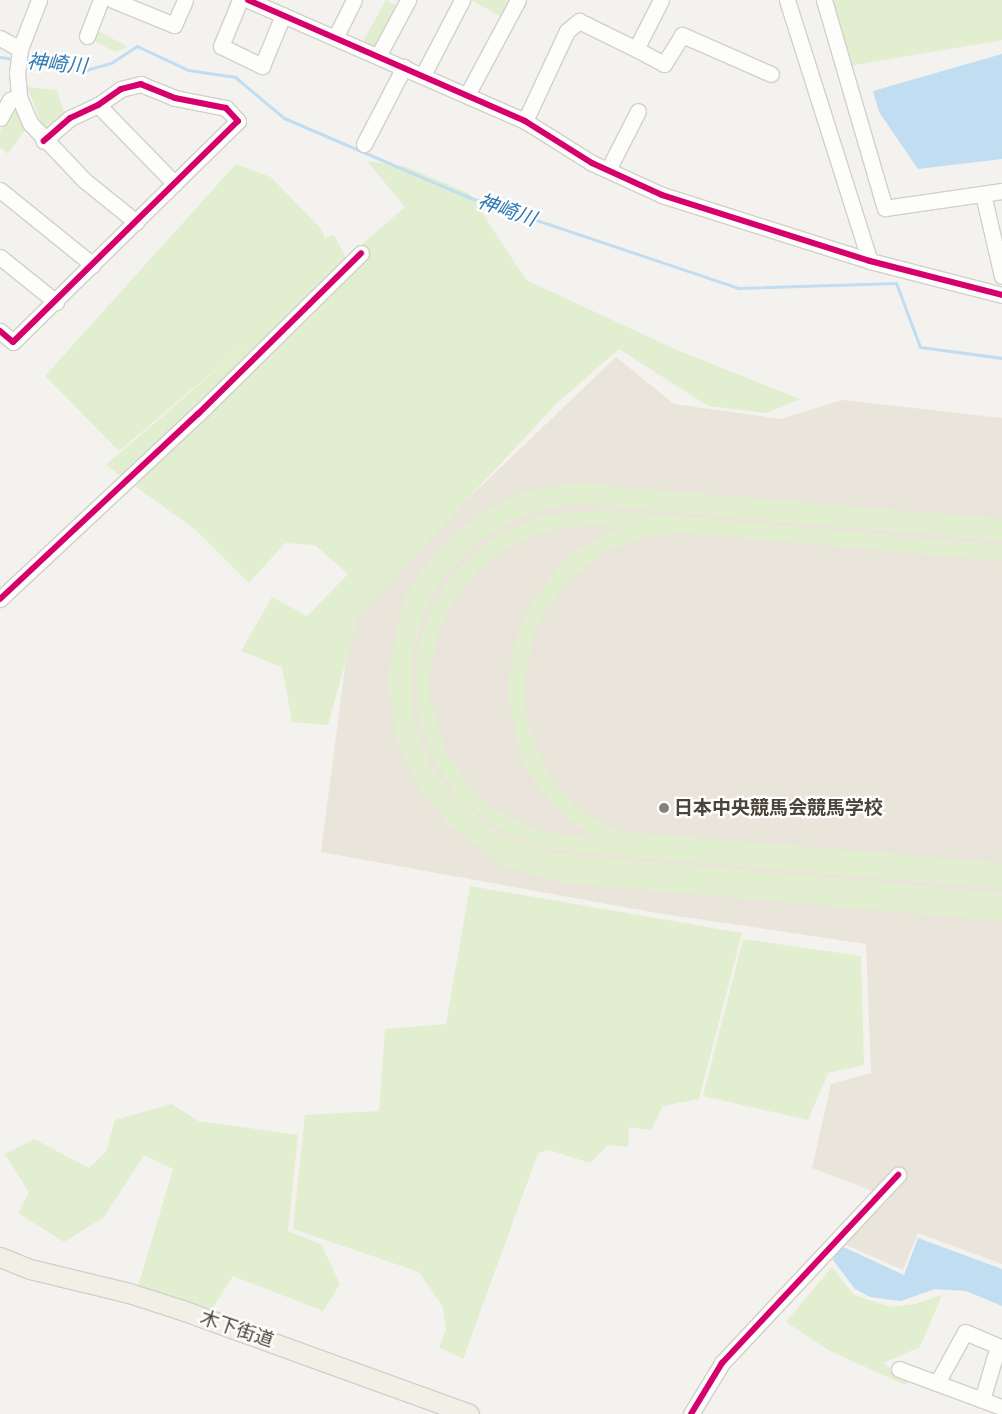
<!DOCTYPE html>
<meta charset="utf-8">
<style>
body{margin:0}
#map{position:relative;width:1002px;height:1414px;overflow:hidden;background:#f4f2ee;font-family:"PT Sans Narrow","Noto Sans JP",sans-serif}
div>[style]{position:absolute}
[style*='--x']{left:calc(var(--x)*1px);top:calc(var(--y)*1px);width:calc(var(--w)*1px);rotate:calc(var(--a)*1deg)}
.education>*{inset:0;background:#eae5da}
.green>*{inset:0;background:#e1eecf;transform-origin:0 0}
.water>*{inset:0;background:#c0ddf1}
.stream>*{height:3px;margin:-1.5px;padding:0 1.5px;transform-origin:1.5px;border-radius:1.5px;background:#c0ddf1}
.roads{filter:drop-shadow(1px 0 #d2d0cb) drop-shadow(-1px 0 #d2d0cb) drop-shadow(0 1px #d2d0cb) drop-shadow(0 -1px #d2d0cb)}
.minor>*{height:15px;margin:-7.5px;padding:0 7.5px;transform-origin:7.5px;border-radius:7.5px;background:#fdfdfc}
.major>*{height:19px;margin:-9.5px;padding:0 9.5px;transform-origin:9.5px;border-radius:9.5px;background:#f2efe6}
.cycleway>*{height:6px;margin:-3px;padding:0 3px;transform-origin:3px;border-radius:3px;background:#d6006c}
.dots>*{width:14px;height:14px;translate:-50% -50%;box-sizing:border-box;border:2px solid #fff;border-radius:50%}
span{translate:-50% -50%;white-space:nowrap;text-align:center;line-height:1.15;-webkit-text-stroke:4.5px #fff;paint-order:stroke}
.poi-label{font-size:19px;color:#4b4439;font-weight:700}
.left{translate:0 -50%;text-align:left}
.street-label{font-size:19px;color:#4b4439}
.water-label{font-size:20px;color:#2e7ab2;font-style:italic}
</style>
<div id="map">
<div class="education">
<div style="clip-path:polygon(616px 357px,674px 404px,781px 419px,842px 400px,1002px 418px,1002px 1264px,918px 1233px,903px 1270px,844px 1244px,891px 1198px,812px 1168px,831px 1084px,871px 1073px,866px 944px,657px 913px,321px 852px,351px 620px,374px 589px)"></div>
</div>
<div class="green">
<div style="left:386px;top:0;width:18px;height:51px;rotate:29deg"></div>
<div style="clip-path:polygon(471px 0,505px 0,510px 3px,502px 17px)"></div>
<div style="clip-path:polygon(830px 0,1002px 0,1002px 40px,849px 66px)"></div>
<div style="clip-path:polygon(96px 30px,128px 47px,116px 52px,92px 40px)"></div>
<div style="clip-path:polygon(27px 87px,57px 90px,65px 115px,48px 131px,43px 128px)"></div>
<div style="clip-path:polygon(15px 106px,27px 127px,8px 154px,0 148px,0 131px)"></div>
<div style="clip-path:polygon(367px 161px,407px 167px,470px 194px,526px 280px,679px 351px,800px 399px,767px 413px,708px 406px,619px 349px,556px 404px,358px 617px,328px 725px,292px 722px,282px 667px,241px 651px,272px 597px,307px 616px,348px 574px,315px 545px,285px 543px,249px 583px,197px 531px,106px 465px,260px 332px,119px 451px,45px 376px,236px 164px,271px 177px,321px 229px,325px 238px,334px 235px,346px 258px,405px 207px)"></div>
<div style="clip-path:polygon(576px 483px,1002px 519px,1002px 541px,579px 504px,557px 506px,516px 519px,478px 541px,442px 579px,424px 611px,412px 652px,413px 718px,430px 764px,453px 796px,506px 838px,549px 853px,1002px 893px,1002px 921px,565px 883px,508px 868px,450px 826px,415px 782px,395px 734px,388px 680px,400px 611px,407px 593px,434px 554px,481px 512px,521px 492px)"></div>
<div style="clip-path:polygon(evenodd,617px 511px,1002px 545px,1002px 561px,684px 533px,644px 537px,605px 552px,564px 584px,534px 631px,524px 684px,527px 723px,551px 779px,575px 806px,616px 831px,1002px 863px,1002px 889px,544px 849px,513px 837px,458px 798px,432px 756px,418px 715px,415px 665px,418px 645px,434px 603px,456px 571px,487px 542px,502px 532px,541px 517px,566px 512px,617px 511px,598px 525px,620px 528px,575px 552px,560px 565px,529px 608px,512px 650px,508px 698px,522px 760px,535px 782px,564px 816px,599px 839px,542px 832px,501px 813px,480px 798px,447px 755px,430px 700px,429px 675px,439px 629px,449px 607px,477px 571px,495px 556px,531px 536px,554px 529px,598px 525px)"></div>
<div style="clip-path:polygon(470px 886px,742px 933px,699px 1099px,663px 1106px,651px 1130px,629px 1127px,628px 1147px,608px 1145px,590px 1163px,549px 1150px,538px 1153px,463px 1359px,439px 1347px,446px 1330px,443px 1307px,419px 1272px,293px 1229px,305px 1115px,379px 1111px,385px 1029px,446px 1024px)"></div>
<div style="clip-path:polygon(743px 939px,861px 956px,864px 1065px,828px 1073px,808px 1120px,703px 1096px)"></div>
<div style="clip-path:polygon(172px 1104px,198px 1121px,298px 1135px,288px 1231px,321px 1244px,340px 1284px,323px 1311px,233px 1276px,212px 1309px,137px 1290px,173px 1169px,144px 1155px,104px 1217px,64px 1242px,18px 1213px,29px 1192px,5px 1154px,34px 1139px,89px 1168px,106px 1152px,115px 1120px)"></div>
<div style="clip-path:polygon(832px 1267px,854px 1295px,891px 1307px,915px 1304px,942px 1295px,920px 1347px,883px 1363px,908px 1382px,905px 1385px,830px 1351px,786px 1322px)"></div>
</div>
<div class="water">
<div style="clip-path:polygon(1002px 54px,1002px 159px,918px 169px,879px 112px,873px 91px)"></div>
<div style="clip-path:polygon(918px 1238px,1002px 1269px,1002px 1306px,966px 1291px,935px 1289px,901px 1301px,870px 1297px,855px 1289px,833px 1260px,839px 1245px,904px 1275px)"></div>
</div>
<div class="stream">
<div style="--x:0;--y:57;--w:14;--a:8"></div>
<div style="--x:23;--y:61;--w:64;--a:8.1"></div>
<div style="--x:86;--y:70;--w:26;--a:-16"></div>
<div style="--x:111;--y:63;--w:31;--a:-33"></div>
<div style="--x:137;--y:46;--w:56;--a:25.2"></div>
<div style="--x:188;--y:70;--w:48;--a:8.5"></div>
<div style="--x:235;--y:77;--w:64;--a:39.9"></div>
<div style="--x:284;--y:118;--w:200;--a:23.2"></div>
<div style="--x:468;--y:197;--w:285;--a:18.6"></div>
<div style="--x:738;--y:288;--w:158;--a:-1.8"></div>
<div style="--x:896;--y:283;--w:68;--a:69.4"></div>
<div style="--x:920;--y:347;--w:83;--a:7.6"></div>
</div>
<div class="roads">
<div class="minor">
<div style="--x:113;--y:0;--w:66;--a:22.3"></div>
<div style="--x:174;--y:25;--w:27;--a:-66"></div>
<div style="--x:240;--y:0;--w:50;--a:112.4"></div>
<div style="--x:221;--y:46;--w:46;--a:26"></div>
<div style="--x:262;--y:66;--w:55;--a:-67.6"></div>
<div style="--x:248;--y:0;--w:302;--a:23.6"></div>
<div style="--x:525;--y:121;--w:79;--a:32.1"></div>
<div style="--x:592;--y:163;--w:77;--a:24.6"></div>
<div style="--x:662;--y:195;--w:218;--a:17.6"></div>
<div style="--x:870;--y:261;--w:136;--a:14.4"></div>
<div style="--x:787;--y:0;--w:274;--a:72.4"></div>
<div style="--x:824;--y:0;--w:217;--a:73.7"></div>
<div style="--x:885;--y:208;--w:118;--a:-8.3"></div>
<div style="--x:87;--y:36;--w:39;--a:-69"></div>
<div style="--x:0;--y:38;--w:23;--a:29"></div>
<div style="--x:20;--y:49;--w:23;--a:97"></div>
<div style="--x:17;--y:72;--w:25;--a:85"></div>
<div style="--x:19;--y:97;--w:28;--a:67"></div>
<div style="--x:30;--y:123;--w:79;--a:46.5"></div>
<div style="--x:84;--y:180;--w:67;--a:38.9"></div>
<div style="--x:335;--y:38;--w:42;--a:-63.4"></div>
<div style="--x:20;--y:49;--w:53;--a:-68.8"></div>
<div style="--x:636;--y:49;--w:32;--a:28"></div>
<div style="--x:664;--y:64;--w:34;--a:-58"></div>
<div style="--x:682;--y:35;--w:97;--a:23.7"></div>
<div style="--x:378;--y:56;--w:64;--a:-61.8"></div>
<div style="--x:423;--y:75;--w:85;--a:-62.5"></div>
<div style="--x:467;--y:95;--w:108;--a:-61.8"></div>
<div style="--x:98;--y:105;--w:110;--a:45.7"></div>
<div style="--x:0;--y:118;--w:21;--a:-61"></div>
<div style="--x:10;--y:100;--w:9;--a:-18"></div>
<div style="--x:525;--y:121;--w:99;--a:-65"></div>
<div style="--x:567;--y:31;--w:16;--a:-40"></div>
<div style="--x:579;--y:21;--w:64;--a:26.2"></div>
<div style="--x:636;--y:49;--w:55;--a:-63"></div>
<div style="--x:364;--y:144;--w:87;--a:-62.5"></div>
<div style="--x:608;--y:170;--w:66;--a:-63"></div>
<div style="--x:0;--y:190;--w:119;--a:38.9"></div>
<div style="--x:983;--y:194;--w:84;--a:77"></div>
<div style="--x:0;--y:257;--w:72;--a:38.8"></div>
<div style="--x:0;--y:331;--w:17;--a:40"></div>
<div style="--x:13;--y:342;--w:315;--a:-44.5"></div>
<div style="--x:238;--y:121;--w:18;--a:-133"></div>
<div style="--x:226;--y:108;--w:52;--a:-168.9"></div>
<div style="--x:175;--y:98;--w:37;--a:-158"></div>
<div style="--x:141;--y:84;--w:21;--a:166"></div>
<div style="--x:121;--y:89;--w:28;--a:145"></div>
<div style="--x:98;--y:105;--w:31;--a:155"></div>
<div style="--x:70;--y:118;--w:35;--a:139"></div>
<div style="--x:0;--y:599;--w:271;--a:-43.1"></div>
<div style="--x:198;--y:414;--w:229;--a:-44.6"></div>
<div style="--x:899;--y:1369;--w:110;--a:20.3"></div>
<div style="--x:937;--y:1383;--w:58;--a:-61.2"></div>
<div style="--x:965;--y:1332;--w:36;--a:23"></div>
<div style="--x:998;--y:1346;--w:56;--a:106.5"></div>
<div style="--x:691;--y:1414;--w:60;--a:-58.7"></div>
<div style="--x:722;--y:1363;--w:258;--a:-46.9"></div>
</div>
<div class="major">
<div style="--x:0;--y:1257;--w:32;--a:22"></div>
<div style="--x:30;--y:1269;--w:102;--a:13.6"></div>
<div style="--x:129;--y:1293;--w:56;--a:17.8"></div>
<div style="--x:182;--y:1310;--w:305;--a:19.9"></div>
</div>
</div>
<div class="cycleway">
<div style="--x:248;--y:0;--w:302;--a:23.6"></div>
<div style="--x:525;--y:121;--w:79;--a:32.1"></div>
<div style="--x:592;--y:163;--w:77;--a:24.6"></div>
<div style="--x:662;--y:195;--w:218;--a:17.6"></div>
<div style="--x:870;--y:261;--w:136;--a:14.4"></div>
<div style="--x:0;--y:331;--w:17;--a:40"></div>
<div style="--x:13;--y:342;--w:315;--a:-44.5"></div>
<div style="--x:238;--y:121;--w:18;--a:-133"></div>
<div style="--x:226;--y:108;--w:52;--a:-168.9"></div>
<div style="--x:175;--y:98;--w:37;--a:-158"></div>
<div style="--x:141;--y:84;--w:21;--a:166"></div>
<div style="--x:121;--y:89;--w:28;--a:145"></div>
<div style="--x:98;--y:105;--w:31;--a:155"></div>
<div style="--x:70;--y:118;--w:35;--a:139"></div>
<div style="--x:0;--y:599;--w:271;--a:-43.1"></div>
<div style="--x:198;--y:414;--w:229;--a:-44.6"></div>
<div style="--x:691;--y:1414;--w:60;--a:-58.7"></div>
<div style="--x:722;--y:1363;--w:258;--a:-46.9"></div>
</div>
<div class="dots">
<div style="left:664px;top:808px;background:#868178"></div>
</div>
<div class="poi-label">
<span class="left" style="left:674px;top:808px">日本中央競馬会競馬学校</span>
</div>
<div class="street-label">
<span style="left:237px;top:1329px;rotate:19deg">木下街道</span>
</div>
<div class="water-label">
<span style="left:57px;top:64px;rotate:5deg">神崎川</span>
<span style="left:507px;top:210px;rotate:19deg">神崎川</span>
</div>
</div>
